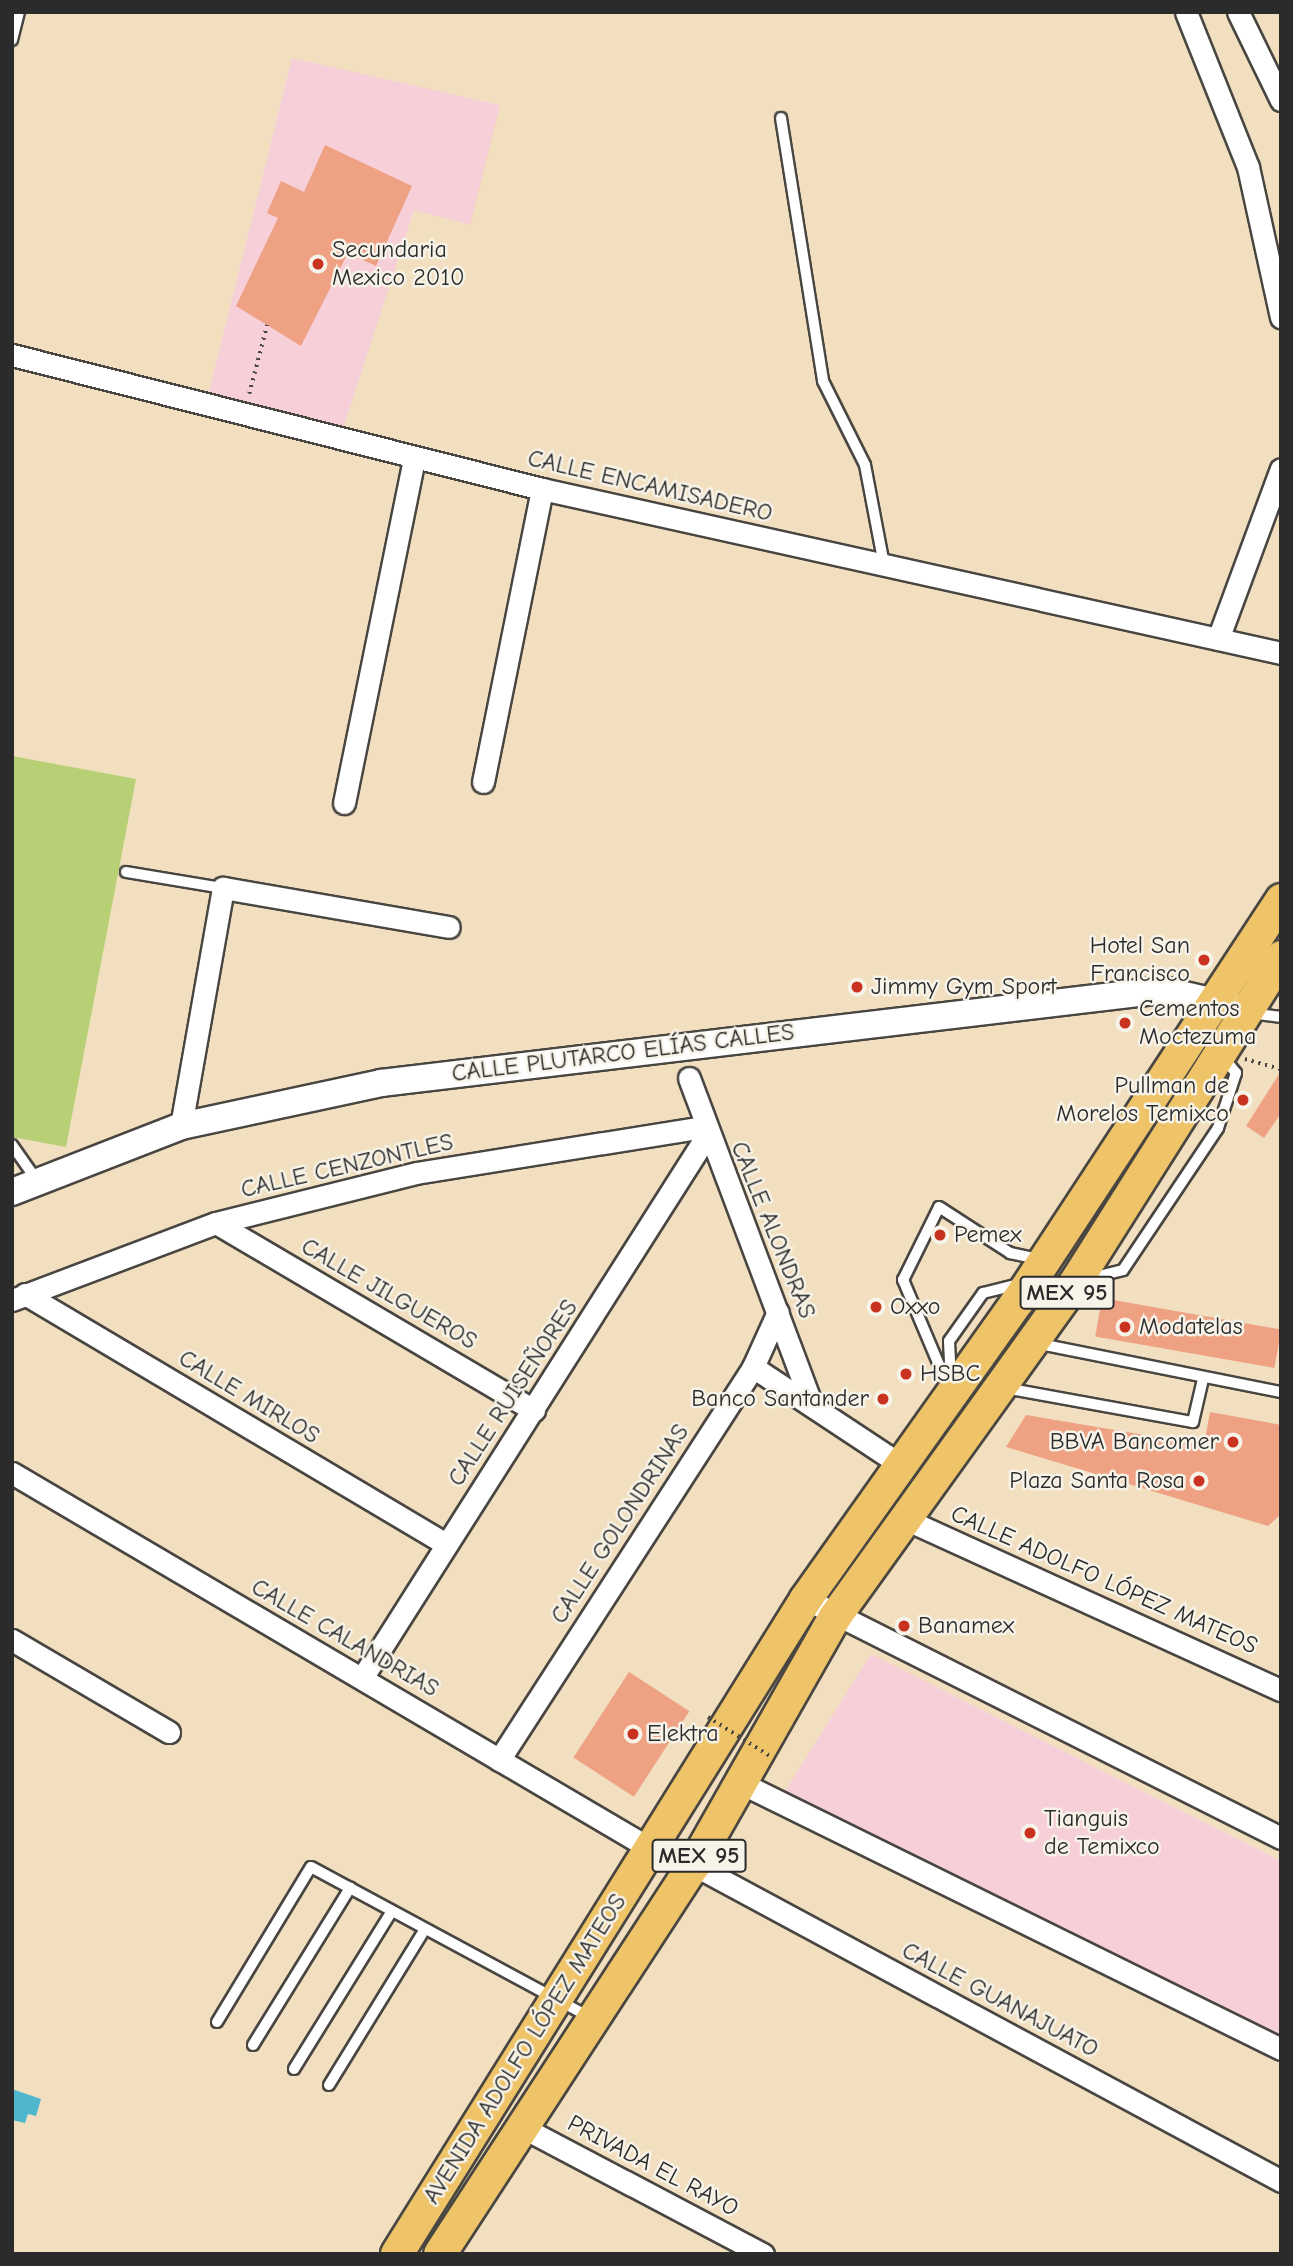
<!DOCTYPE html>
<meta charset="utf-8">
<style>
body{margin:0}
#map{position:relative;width:1293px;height:2266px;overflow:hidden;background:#f1dfc0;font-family:"Comic Neue",sans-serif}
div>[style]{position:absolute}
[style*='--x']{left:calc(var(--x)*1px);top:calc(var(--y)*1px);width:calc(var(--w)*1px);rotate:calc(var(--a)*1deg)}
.built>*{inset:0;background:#f6cfd8}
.green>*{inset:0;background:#b7d075}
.water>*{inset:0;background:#4eb7cc}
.building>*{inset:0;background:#eea183;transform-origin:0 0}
.path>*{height:3.5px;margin-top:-1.75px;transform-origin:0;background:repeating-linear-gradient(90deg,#494641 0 2px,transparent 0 7px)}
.roads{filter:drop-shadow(2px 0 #494641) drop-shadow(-2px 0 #494641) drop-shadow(0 2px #494641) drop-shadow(0 -2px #494641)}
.service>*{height:10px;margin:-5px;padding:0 5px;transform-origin:5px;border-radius:5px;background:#fff}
.minor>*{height:21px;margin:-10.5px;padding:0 10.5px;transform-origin:10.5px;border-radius:10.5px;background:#fff}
.tertiary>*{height:26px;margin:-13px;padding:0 13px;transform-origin:13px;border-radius:13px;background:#fff}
.primary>*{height:32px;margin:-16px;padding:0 16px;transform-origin:16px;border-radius:16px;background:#efc469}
.path-bridge>*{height:3.5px;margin-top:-1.75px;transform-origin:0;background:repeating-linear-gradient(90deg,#494641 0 2px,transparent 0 7px)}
.dots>*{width:19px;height:19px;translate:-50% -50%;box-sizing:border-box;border:4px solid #f7f3e8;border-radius:50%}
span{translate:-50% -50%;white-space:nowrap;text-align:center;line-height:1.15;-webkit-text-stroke:5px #f7f3e8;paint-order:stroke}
.shield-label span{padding:2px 5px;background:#f7f3e8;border:2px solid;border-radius:5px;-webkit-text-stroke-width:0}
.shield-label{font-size:23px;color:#2b2b2b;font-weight:700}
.poi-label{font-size:24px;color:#2b2b2b}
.left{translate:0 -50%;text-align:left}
.right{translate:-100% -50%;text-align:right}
.street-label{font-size:24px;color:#2b2b2b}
.frame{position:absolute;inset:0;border:14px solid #2b2b2b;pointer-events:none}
</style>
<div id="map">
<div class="built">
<div style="clip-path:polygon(292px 58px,500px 105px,470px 225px,414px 210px,342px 432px,208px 395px)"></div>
<div style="clip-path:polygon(871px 1654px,1281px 1861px,1281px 2052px,777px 1804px)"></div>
</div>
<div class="green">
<div style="clip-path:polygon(12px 756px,136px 779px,66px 1147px,12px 1137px)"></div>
</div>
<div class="water">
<div style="clip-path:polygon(12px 2089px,41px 2099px,36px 2116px,28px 2114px,25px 2123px,12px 2120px)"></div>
</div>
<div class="building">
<div style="clip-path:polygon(325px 145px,412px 186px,376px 266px,348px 253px,301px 346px,236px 306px,278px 218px,267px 213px,281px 181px,304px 192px)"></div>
<div style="clip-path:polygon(1281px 1071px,1281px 1113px,1264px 1138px,1246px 1126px)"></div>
<div style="left:1102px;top:1298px;width:182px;height:39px;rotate:10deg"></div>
<div style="clip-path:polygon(1210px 1412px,1281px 1425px,1281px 1514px,1268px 1526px,1006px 1447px,1026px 1415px,1204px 1445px)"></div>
<div style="left:629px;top:1672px;width:72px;height:102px;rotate:33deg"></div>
</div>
<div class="path">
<div style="--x:249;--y:394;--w:71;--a:-75.4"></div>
<div style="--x:1245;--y:1059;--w:37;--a:16"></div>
</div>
<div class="roads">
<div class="service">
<div style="--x:12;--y:40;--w:29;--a:-76"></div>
<div style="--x:781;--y:118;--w:266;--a:80.9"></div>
<div style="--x:823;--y:381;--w:94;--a:63.4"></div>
<div style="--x:865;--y:465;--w:102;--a:79.2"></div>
<div style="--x:126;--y:872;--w:98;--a:9.4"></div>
<div style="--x:1249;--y:1013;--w:32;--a:7"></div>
<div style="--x:12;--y:1145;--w:45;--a:54.9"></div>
<div style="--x:1083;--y:1280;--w:41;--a:-14"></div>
<div style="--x:1123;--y:1270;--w:171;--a:-56.2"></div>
<div style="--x:1218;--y:1128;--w:58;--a:-71.9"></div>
<div style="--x:1236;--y:1073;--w:21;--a:-129"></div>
<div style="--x:1035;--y:1343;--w:251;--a:11.3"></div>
<div style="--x:951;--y:1381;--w:40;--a:-92.9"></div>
<div style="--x:949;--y:1341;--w:59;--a:-54.7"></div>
<div style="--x:983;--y:1293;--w:38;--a:-14"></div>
<div style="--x:1005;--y:1388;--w:191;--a:10.3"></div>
<div style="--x:1193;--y:1422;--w:44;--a:-76.9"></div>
<div style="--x:950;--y:1391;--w:121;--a:-112.9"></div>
<div style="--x:903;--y:1280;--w:81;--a:-63.7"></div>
<div style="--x:939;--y:1207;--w:85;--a:32.9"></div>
<div style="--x:1010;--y:1253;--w:33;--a:12"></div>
<div style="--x:217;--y:2022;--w:181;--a:-58.8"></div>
<div style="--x:311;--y:1867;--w:317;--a:28.3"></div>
<div style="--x:253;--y:2045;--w:185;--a:-58.3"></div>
<div style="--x:294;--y:2069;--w:186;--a:-58.2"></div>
<div style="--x:329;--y:2085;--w:183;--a:-58.4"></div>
</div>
<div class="minor">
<div style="--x:1186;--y:12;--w:167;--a:68.2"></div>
<div style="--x:1248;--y:167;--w:154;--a:77.6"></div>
<div style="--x:1238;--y:12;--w:98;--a:64"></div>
<div style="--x:12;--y:355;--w:547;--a:14.19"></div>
<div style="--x:542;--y:489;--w:757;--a:12.51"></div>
<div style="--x:1218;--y:639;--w:181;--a:-69.7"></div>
<div style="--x:483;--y:782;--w:299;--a:-78.6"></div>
<div style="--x:344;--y:803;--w:352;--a:-78.5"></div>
<div style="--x:689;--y:1078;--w:344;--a:69.4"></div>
<div style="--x:181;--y:1126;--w:242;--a:-80"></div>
<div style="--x:223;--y:888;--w:229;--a:9.8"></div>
<div style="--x:216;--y:1223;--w:369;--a:30.5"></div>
<div style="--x:25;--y:1294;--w:490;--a:30.7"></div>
<div style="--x:12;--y:1300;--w:218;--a:-20.7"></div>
<div style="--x:216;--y:1223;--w:206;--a:-14"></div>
<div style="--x:416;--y:1173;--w:292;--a:-9.1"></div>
<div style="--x:753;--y:1367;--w:178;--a:33.5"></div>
<div style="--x:12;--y:1473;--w:741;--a:30.47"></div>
<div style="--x:905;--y:1519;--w:413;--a:24.5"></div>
<div style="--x:806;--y:1599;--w:532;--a:26.71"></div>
<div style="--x:12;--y:1640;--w:182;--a:30.4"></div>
<div style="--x:362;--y:1678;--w:643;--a:-57.57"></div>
<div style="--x:499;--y:1760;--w:468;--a:-57.1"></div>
<div style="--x:753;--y:1367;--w:60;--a:-65.6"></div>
<div style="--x:743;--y:1784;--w:600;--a:26.22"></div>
<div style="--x:694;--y:1865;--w:667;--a:28.29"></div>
<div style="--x:518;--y:2125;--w:277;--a:27.8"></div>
</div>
<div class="tertiary">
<div style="--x:12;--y:1192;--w:181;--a:-21.3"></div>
<div style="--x:181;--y:1126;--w:205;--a:-12.1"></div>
<div style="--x:381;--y:1083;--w:788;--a:-6.78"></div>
<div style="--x:1163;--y:990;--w:70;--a:13.2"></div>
</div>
<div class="primary">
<div style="--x:397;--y:2254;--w:772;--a:-58.02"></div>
<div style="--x:806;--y:1599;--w:366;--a:-54.6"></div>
<div style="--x:1018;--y:1301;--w:480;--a:-56.7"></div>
<div style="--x:440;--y:2254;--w:465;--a:-56.9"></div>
<div style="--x:694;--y:1865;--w:285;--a:-60.4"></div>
<div style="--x:835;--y:1617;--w:415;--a:-54.3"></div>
<div style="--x:1077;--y:1280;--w:382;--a:-57.7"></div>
</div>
</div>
<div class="path-bridge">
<div style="--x:708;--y:1717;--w:73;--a:32.2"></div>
</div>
<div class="dots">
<div style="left:318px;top:264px;background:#c8321e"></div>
<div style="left:1204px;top:960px;background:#c8321e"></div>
<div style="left:857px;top:987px;background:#c8321e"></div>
<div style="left:1125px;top:1023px;background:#c8321e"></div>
<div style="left:1243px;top:1100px;background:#c8321e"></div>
<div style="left:940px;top:1235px;background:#c8321e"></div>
<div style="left:876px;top:1307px;background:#c8321e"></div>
<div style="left:1125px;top:1327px;background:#c8321e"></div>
<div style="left:906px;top:1374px;background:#c8321e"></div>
<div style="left:883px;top:1399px;background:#c8321e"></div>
<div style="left:1233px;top:1442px;background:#c8321e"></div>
<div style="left:1199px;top:1481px;background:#c8321e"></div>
<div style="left:904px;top:1626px;background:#c8321e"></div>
<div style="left:633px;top:1734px;background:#c8321e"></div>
<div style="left:1030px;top:1833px;background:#c8321e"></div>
</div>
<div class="shield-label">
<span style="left:1067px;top:1293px">MEX 95</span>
<span style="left:699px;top:1856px">MEX 95</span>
</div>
<div class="poi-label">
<span class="left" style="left:332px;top:264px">Secundaria<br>Mexico 2010</span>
<span class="right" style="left:1190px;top:960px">Hotel San<br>Francisco</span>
<span class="left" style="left:871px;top:987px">Jimmy Gym Sport</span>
<span class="left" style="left:1139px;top:1023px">Cementos<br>Moctezuma</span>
<span class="right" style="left:1229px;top:1100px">Pullman de<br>Morelos Temixco</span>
<span class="left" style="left:954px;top:1235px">Pemex</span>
<span class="left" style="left:890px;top:1307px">Oxxo</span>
<span class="left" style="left:1139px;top:1327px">Modatelas</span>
<span class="left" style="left:920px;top:1374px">HSBC</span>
<span class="right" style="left:869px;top:1399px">Banco Santander</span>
<span class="right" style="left:1219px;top:1442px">BBVA Bancomer</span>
<span class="right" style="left:1185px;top:1481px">Plaza Santa Rosa</span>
<span class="left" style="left:918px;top:1626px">Banamex</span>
<span class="left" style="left:647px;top:1734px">Elektra</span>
<span class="left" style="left:1044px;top:1833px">Tianguis<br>de Temixco</span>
</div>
<div class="street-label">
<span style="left:650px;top:486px;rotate:13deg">CALLE ENCAMISADERO</span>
<span style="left:623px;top:1053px;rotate:-7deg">CALLE PLUTARCO ELÍAS CALLES</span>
<span style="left:347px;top:1166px;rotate:-13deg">CALLE CENZONTLES</span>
<span style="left:773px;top:1230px;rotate:68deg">CALLE ALONDRAS</span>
<span style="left:389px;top:1294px;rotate:30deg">CALLE JILGUEROS</span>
<span style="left:513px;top:1393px;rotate:-57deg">CALLE RUISEÑORES</span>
<span style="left:249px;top:1397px;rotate:31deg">CALLE MIRLOS</span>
<span style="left:620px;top:1524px;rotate:-57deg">CALLE GOLONDRINAS</span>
<span style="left:1104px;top:1580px;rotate:24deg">CALLE ADOLFO LÓPEZ MATEOS</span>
<span style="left:345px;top:1638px;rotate:30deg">CALLE CALANDRIAS</span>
<span style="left:1000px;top:2000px;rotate:28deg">CALLE GUANAJUATO</span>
<span style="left:525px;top:2049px;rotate:-58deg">AVENIDA ADOLFO LÓPEZ MATEOS</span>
<span style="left:653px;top:2166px;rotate:28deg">PRIVADA EL RAYO</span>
</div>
<div class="frame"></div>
</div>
